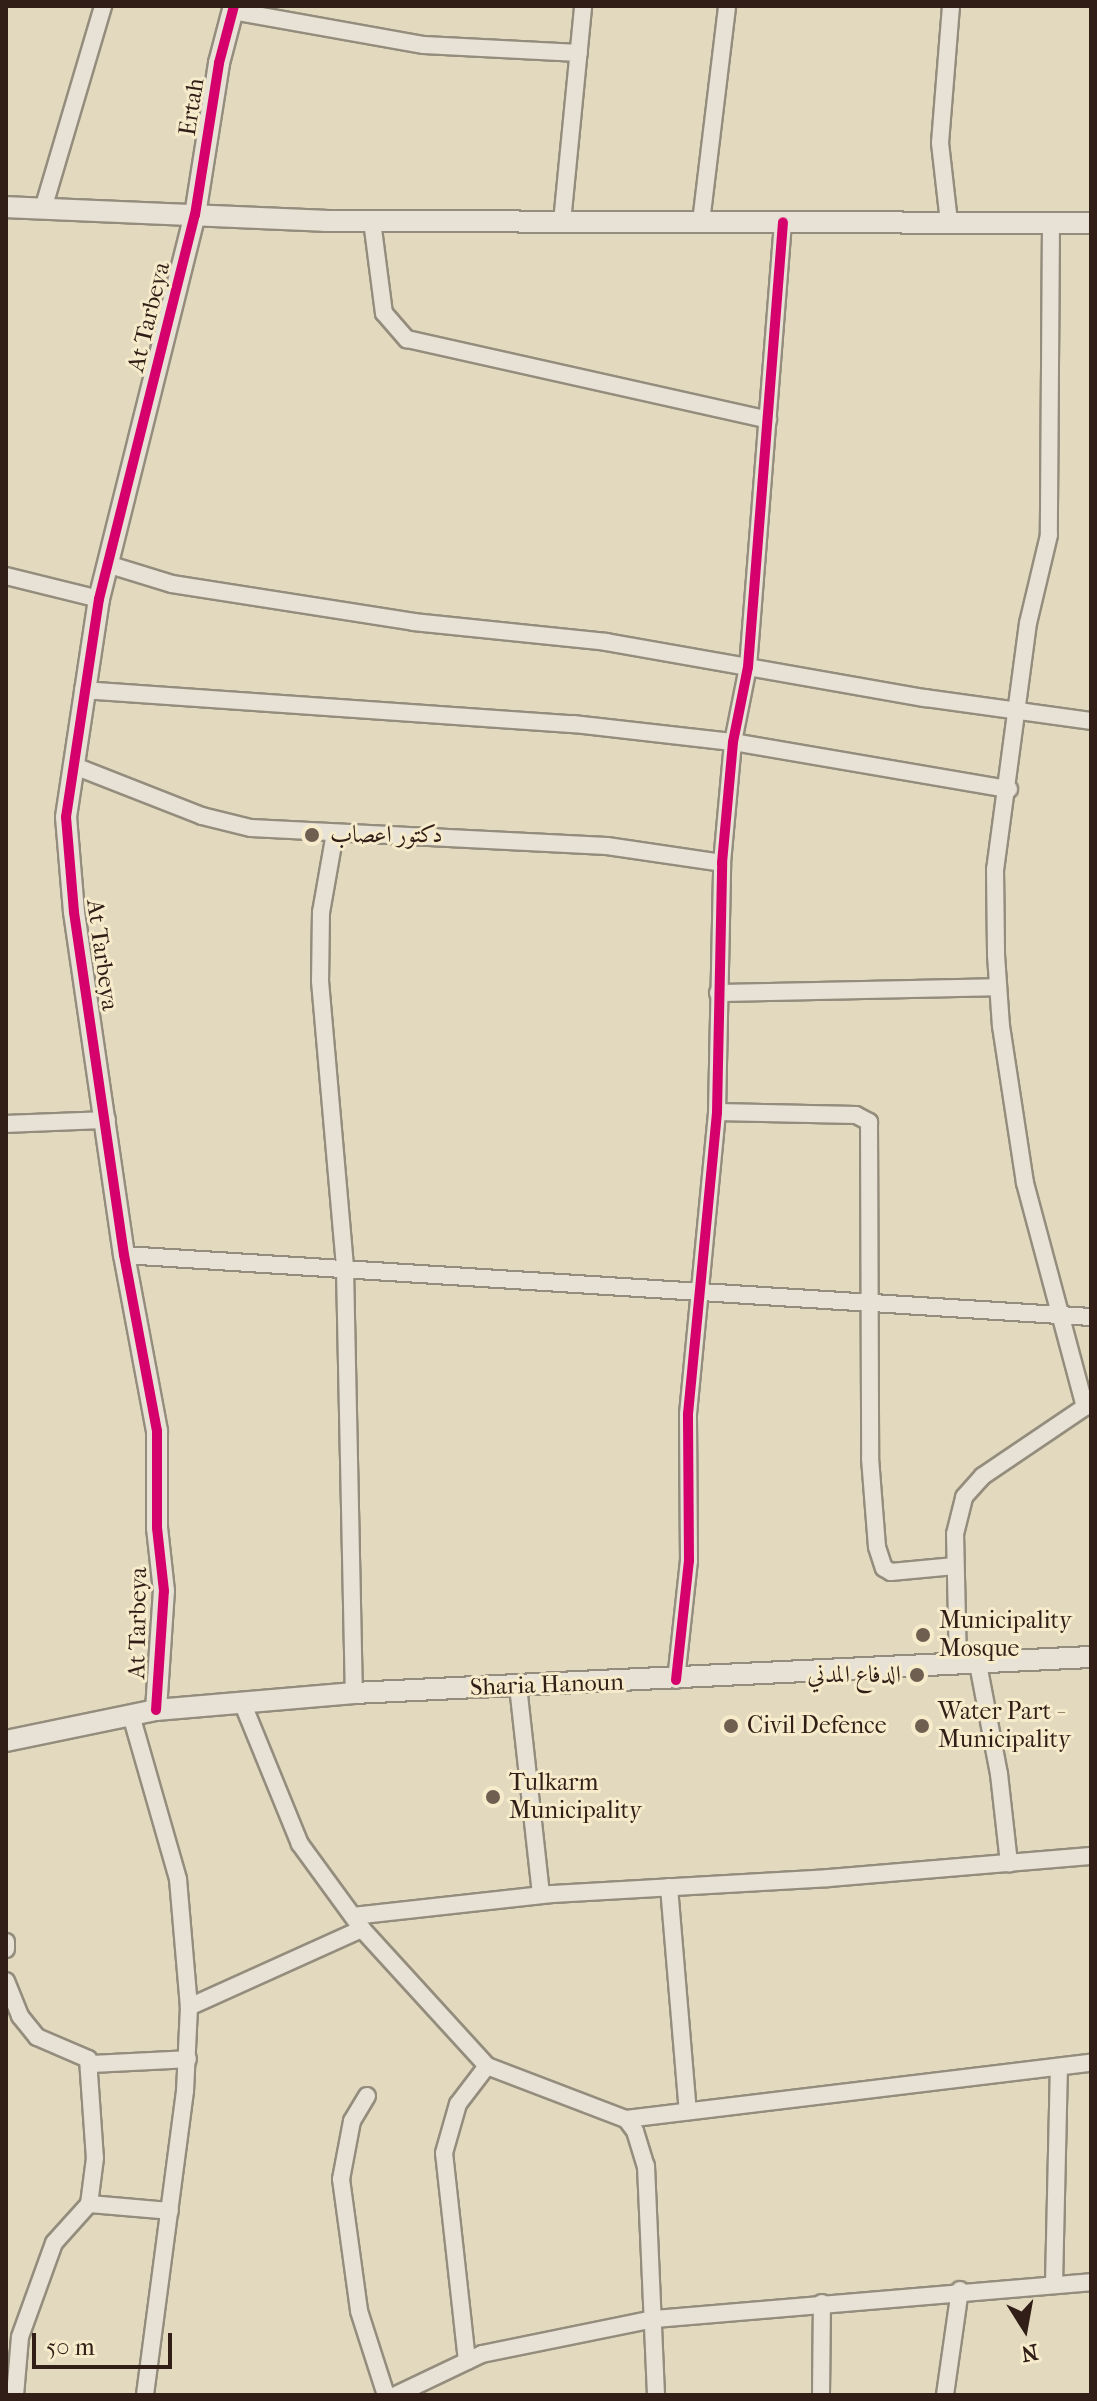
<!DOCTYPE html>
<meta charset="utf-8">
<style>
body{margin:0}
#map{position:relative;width:1097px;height:2401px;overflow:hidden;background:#e2d9be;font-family:"IM FELL French Canon",Amiri,serif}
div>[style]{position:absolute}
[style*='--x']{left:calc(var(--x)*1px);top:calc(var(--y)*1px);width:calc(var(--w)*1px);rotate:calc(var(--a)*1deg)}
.roads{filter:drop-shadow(2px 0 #948d7d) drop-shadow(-2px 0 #948d7d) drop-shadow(0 2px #948d7d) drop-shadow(0 -2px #948d7d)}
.minor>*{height:16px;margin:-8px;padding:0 8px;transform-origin:8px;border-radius:8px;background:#e7e2d5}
.tertiary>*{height:20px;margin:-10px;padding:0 10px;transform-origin:10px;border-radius:10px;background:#e7e2d5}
.cycleway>*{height:10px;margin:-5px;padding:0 5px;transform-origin:5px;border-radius:5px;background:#d6006c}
.dots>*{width:22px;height:22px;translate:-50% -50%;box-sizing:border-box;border:4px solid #f6ebcb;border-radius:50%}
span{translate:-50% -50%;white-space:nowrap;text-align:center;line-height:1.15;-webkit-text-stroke:6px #f6ebcb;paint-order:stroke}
.street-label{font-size:24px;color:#301e17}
.poi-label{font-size:24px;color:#301e17}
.left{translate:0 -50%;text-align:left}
.right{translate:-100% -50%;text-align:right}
.frame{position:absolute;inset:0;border:8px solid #301e17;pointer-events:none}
.north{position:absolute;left:985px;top:2289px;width:80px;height:80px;-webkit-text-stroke:6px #f6ebcb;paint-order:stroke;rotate:169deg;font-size:22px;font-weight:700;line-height:32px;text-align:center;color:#301e17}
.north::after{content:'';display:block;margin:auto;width:28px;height:36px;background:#301e17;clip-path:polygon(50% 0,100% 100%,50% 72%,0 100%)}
.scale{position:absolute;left:32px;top:2333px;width:140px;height:36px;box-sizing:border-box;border:4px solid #301e17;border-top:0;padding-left:10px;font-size:24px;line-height:28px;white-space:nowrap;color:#301e17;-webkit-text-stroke:6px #f6ebcb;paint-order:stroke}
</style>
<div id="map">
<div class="roads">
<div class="minor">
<div style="--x:233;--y:11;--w:194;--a:10.1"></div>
<div style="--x:424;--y:45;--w:155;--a:3"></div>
<div style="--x:43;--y:209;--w:212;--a:-73.5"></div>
<div style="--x:372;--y:221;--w:93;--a:82.6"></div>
<div style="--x:384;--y:313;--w:35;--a:49"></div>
<div style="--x:407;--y:339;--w:370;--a:12.6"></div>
<div style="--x:562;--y:222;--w:217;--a:-84.4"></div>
<div style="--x:701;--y:222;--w:218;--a:-83.1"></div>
<div style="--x:949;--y:222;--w:80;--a:-96.5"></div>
<div style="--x:940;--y:143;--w:137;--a:-85.4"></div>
<div style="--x:1051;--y:223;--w:312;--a:90.4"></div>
<div style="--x:1049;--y:535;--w:90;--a:103.4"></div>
<div style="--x:1028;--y:623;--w:248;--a:97.6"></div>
<div style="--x:995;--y:869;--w:86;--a:89.3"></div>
<div style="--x:996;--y:955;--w:71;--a:86"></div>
<div style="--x:1001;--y:1026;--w:159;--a:81.3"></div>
<div style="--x:1025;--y:1183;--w:232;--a:75"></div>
<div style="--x:107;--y:564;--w:68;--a:17.1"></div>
<div style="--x:172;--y:584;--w:245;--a:8.9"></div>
<div style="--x:414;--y:622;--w:193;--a:5.9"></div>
<div style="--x:606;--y:642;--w:324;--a:10"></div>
<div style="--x:925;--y:698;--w:168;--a:7.9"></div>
<div style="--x:6;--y:576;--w:96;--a:13.9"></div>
<div style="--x:83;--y:690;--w:492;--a:4"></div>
<div style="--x:574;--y:724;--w:160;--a:6.5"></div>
<div style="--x:733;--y:742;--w:280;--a:9.7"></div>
<div style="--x:72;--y:765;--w:140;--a:21.4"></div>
<div style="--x:202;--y:816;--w:50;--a:13.8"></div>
<div style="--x:251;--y:828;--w:356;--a:2.9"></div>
<div style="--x:607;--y:846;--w:116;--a:8.4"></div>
<div style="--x:335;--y:833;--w:80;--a:100"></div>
<div style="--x:321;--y:912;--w:69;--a:90.8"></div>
<div style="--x:320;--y:981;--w:289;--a:85"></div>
<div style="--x:345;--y:1269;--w:424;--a:88.8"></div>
<div style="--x:718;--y:993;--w:280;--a:-1.2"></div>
<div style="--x:717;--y:1112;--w:139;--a:1.2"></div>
<div style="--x:856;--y:1115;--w:15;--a:28"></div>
<div style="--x:869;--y:1122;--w:336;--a:89.8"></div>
<div style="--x:870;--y:1458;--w:89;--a:85.5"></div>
<div style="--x:877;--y:1547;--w:22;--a:72"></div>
<div style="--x:884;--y:1568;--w:8;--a:30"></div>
<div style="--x:891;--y:1572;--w:64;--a:-5.4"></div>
<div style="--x:6;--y:1124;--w:101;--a:-2.3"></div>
<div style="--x:124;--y:1255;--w:969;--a:3.67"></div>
<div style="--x:978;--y:1664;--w:112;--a:79.2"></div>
<div style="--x:999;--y:1774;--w:90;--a:83.6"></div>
<div style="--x:958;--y:1665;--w:131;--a:-91.3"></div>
<div style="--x:955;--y:1534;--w:38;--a:-76"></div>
<div style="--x:964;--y:1497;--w:28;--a:-48"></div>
<div style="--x:983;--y:1476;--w:130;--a:-34.1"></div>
<div style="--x:676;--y:1680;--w:120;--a:-83.8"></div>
<div style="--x:689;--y:1561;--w:147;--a:-90.4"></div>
<div style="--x:688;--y:1414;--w:303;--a:-84.5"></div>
<div style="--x:717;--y:1112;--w:249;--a:-88.8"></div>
<div style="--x:722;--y:863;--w:121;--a:-84.8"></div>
<div style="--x:733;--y:742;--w:76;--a:-78.7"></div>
<div style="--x:748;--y:667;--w:446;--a:-85.5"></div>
<div style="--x:518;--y:1686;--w:210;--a:83.7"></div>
<div style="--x:242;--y:1702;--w:153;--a:67.8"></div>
<div style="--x:300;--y:1844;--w:105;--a:53.9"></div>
<div style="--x:362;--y:1929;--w:185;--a:47.6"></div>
<div style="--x:487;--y:2066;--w:149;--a:20.9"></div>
<div style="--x:626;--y:2119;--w:15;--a:53"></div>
<div style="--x:635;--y:2131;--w:37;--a:73"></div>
<div style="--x:646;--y:2166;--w:229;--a:87.5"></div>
<div style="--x:131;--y:1715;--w:171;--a:74"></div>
<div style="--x:178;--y:1879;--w:128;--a:85.1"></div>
<div style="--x:189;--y:2007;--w:84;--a:92.7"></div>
<div style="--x:185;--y:2091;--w:307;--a:97.5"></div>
<div style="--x:669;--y:1887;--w:225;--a:85.2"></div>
<div style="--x:353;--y:1916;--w:200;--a:-6.3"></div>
<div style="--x:552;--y:1894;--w:276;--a:-3.3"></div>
<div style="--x:828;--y:1878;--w:264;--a:-4.8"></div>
<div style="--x:6;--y:1942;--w:7;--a:90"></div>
<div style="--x:6;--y:1981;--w:38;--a:68"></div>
<div style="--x:20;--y:2016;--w:27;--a:51"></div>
<div style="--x:37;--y:2037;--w:56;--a:23.3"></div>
<div style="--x:88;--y:2059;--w:99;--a:86"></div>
<div style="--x:95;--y:2158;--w:46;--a:97.4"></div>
<div style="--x:89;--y:2204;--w:52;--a:131.9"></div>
<div style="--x:54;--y:2243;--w:100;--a:109.9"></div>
<div style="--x:20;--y:2337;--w:58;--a:94.9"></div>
<div style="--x:189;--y:2007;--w:190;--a:-24.3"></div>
<div style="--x:90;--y:2064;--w:98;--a:-2.9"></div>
<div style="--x:367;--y:2096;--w:29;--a:121"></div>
<div style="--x:352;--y:2121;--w:59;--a:100.7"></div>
<div style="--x:341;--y:2179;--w:133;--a:82.2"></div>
<div style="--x:359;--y:2311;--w:88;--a:72.2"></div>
<div style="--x:626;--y:2119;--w:468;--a:-6.9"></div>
<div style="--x:89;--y:2204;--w:81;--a:4.9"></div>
<div style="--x:1054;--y:2284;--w:217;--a:-88.7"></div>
<div style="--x:467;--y:2361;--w:209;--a:-96.3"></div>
<div style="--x:444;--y:2153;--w:51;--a:-74.1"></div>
<div style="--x:458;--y:2104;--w:48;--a:-52.7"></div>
<div style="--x:396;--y:2395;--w:95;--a:-25.5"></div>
<div style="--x:482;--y:2354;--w:176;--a:-11.5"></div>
<div style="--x:654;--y:2319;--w:439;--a:-4.8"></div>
<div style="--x:821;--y:2395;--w:92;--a:-89.4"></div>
<div style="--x:945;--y:2395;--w:106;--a:-81.9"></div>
</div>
<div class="tertiary">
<div style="--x:6;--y:207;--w:319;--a:2.5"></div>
<div style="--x:325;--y:221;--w:766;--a:0.15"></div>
<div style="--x:156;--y:1710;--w:119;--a:-86.2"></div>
<div style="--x:164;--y:1591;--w:63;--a:-96.3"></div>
<div style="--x:157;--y:1528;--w:97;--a:-90"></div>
<div style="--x:157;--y:1431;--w:179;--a:-100.6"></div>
<div style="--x:124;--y:1255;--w:347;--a:-98.3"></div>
<div style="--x:74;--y:912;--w:95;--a:-94.8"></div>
<div style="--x:66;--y:817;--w:220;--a:-81.4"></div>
<div style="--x:99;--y:599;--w:396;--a:-76"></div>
<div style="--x:195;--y:215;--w:154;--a:-81"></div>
<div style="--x:219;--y:63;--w:59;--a:-75.3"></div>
<div style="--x:6;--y:1741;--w:153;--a:-11.7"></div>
<div style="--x:156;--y:1710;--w:199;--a:-4.9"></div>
<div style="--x:354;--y:1693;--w:738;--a:-2.8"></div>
</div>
</div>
<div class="cycleway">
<div style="--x:676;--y:1680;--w:120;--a:-83.8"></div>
<div style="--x:689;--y:1561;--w:147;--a:-90.4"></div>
<div style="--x:688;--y:1414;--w:303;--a:-84.5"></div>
<div style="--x:717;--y:1112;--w:249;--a:-88.8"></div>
<div style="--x:722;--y:863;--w:121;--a:-84.8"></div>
<div style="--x:733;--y:742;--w:76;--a:-78.7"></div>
<div style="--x:748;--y:667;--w:446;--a:-85.5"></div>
<div style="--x:156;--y:1710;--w:119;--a:-86.2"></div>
<div style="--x:164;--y:1591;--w:63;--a:-96.3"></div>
<div style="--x:157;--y:1528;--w:97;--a:-90"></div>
<div style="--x:157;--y:1431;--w:179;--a:-100.6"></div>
<div style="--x:124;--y:1255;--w:347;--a:-98.3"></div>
<div style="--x:74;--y:912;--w:95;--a:-94.8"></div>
<div style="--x:66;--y:817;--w:220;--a:-81.4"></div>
<div style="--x:99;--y:599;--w:396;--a:-76"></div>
<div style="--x:195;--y:215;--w:154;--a:-81"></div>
<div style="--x:219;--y:63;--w:59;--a:-75.3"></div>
</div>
<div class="dots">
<div style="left:312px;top:835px;background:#6e5f51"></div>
<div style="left:923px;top:1635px;background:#6e5f51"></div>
<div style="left:917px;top:1675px;background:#6e5f51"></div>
<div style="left:731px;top:1726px;background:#6e5f51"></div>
<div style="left:922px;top:1726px;background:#6e5f51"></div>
<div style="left:493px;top:1797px;background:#6e5f51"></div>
</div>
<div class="street-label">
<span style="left:192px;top:107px;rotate:-81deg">Ertah</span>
<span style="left:149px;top:317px;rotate:-76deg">At Tarbeya</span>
<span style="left:102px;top:955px;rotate:82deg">At Tarbeya</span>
<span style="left:138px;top:1623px;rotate:-89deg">At Tarbeya</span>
<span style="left:547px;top:1685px;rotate:-2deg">Sharia Hanoun</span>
</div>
<div class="poi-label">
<span class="left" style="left:330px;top:835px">دكتور اعصاب</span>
<span class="left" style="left:939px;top:1635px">Municipality<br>Mosque</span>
<span class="right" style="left:901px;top:1675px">الدفاع المدني</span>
<span class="left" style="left:938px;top:1726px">Water Part -<br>Municipality</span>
<span class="left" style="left:747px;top:1726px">Civil Defence</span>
<span class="left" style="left:509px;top:1797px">Tulkarm<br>Municipality</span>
</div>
<div class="frame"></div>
<div class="north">N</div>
<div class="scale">50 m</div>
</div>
